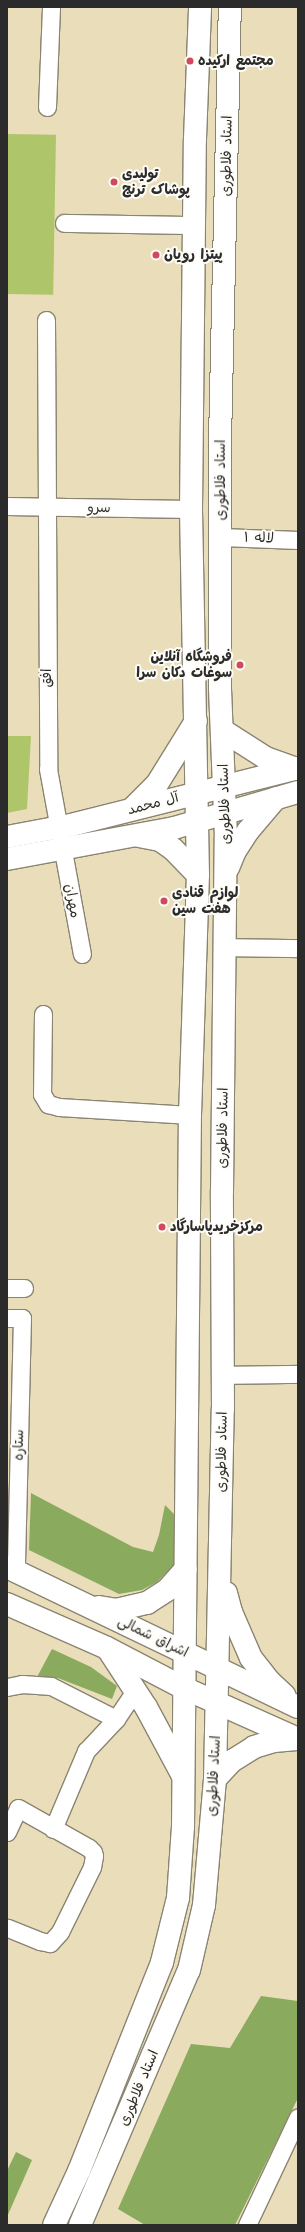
<!DOCTYPE html>
<meta charset="utf-8">
<style>
body{margin:0}
#map{position:relative;width:305px;height:2232px;overflow:hidden;background:#eadeba;font-family:"Architects Daughter","Playpen Sans Arabic",sans-serif}
div>[style]{position:absolute}
[style*='--x']{left:calc(var(--x)*1px);top:calc(var(--y)*1px);width:calc(var(--w)*1px);rotate:calc(var(--a)*1deg)}
.green>*{inset:0;background:#aec56a;transform-origin:0 0}
.forest>*{inset:0;background:#8aaa5e}
.roads{filter:drop-shadow(1px 0 #8a8472) drop-shadow(-1px 0 #8a8472) drop-shadow(0 1px #8a8472) drop-shadow(0 -1px #8a8472)}
.street>*{height:17px;margin:-8.5px;padding:0 8.5px;transform-origin:8.5px;border-radius:8.5px;background:#fff}
.secondary>*{height:22px;margin:-11px;padding:0 11px;transform-origin:11px;border-radius:11px;background:#fff}
.dots>*{width:11px;height:11px;translate:-50% -50%;box-sizing:border-box;border:2px solid #fdfcf7;border-radius:50%}
span{translate:-50% -50%;white-space:nowrap;text-align:center;line-height:1.15;-webkit-text-stroke:4px #fdfcf7;paint-order:stroke}
.poi-label{font-size:14px;color:#2b2b2b;font-weight:700}
.left{translate:0 -50%;text-align:left}
.right{translate:-100% -50%;text-align:right}
.street-label{font-size:14px;color:#2b2b2b}
.frame{position:absolute;inset:0;border:8px solid #2b2b2b;pointer-events:none}
</style>
<div id="map">
<div class="green">
<div style="left:7px;top:134px;width:49px;height:160px;rotate:1deg"></div>
<div style="clip-path:polygon(7px 736px,31px 736px,27px 809px,7px 813px)"></div>
</div>
<div class="forest">
<div style="clip-path:polygon(31px 1493px,133px 1547px,153px 1552px,159px 1535px,165px 1505px,175px 1515px,179px 1534px,173px 1566px,157px 1582px,142px 1590px,119px 1594px,29px 1550px)"></div>
<div style="clip-path:polygon(52px 1649px,91px 1667px,117px 1686px,112px 1699px,58px 1678px,37px 1677px)"></div>
<div style="clip-path:polygon(261px 1996px,298px 2001px,298px 2098px,235px 2225px,145px 2225px,118px 2209px,191px 2044px,230px 2048px)"></div>
<div style="clip-path:polygon(16px 2152px,32px 2160px,7px 2217px,7px 2171px)"></div>
</div>
<div class="roads">
<div class="street">
<div style="--x:47;--y:107;--w:100;--a:-87.7"></div>
<div style="--x:64;--y:223;--w:130;--a:0.9"></div>
<div style="--x:46;--y:320;--w:449;--a:89.7"></div>
<div style="--x:48;--y:769;--w:188;--a:79.6"></div>
<div style="--x:7;--y:506;--w:184;--a:0.9"></div>
<div style="--x:221;--y:537;--w:77;--a:2.2"></div>
<div style="--x:225;--y:947;--w:73;--a:0.8"></div>
<div style="--x:43;--y:1014;--w:80;--a:90.7"></div>
<div style="--x:42;--y:1094;--w:12;--a:59"></div>
<div style="--x:48;--y:1104;--w:11;--a:15"></div>
<div style="--x:59;--y:1107;--w:131;--a:3.5"></div>
<div style="--x:7;--y:1288;--w:17;--a:0"></div>
<div style="--x:7;--y:1318;--w:15;--a:0"></div>
<div style="--x:22;--y:1318;--w:254;--a:91.4"></div>
<div style="--x:223;--y:1375;--w:75;--a:-0.8"></div>
<div style="--x:7;--y:1687;--w:15;--a:-11"></div>
<div style="--x:22;--y:1684;--w:29;--a:4"></div>
<div style="--x:51;--y:1686;--w:73;--a:26.9"></div>
<div style="--x:53;--y:1829;--w:85;--a:-67.1"></div>
<div style="--x:86;--y:1751;--w:44;--a:-46.8"></div>
<div style="--x:116;--y:1719;--w:34;--a:-56"></div>
<div style="--x:7;--y:1832;--w:26;--a:-65"></div>
<div style="--x:18;--y:1808;--w:81;--a:29.4"></div>
<div style="--x:89;--y:1848;--w:6;--a:45"></div>
<div style="--x:93;--y:1852;--w:4;--a:76"></div>
<div style="--x:94;--y:1856;--w:11;--a:100"></div>
<div style="--x:92;--y:1867;--w:72;--a:116.2"></div>
<div style="--x:60;--y:1932;--w:15;--a:132"></div>
<div style="--x:50;--y:1943;--w:10;--a:-169"></div>
<div style="--x:40;--y:1941;--w:35;--a:-158"></div>
<div style="--x:247;--y:2225;--w:119;--a:-64.7"></div>
</div>
<div class="secondary">
<div style="--x:222;--y:730;--w:52;--a:32.5"></div>
<div style="--x:266;--y:758;--w:32;--a:20"></div>
<div style="--x:132;--y:809;--w:35;--a:-45"></div>
<div style="--x:157;--y:784;--w:74;--a:-58.2"></div>
<div style="--x:139;--y:836;--w:21;--a:11"></div>
<div style="--x:160;--y:840;--w:16;--a:35"></div>
<div style="--x:173;--y:849;--w:36;--a:46"></div>
<div style="--x:7;--y:837;--w:65;--a:-10.6"></div>
<div style="--x:71;--y:825;--w:234;--a:-14.1"></div>
<div style="--x:7;--y:859;--w:170;--a:-10.5"></div>
<div style="--x:174;--y:828;--w:129;--a:-16.2"></div>
<div style="--x:228;--y:868;--w:18;--a:-68"></div>
<div style="--x:235;--y:851;--w:24;--a:-57"></div>
<div style="--x:248;--y:831;--w:43;--a:-49.7"></div>
<div style="--x:7;--y:1567;--w:323;--a:25.7"></div>
<div style="--x:226;--y:1593;--w:20;--a:75"></div>
<div style="--x:231;--y:1612;--w:50;--a:66.5"></div>
<div style="--x:251;--y:1658;--w:29;--a:52"></div>
<div style="--x:269;--y:1681;--w:21;--a:43"></div>
<div style="--x:7;--y:1604;--w:109;--a:23.7"></div>
<div style="--x:107;--y:1648;--w:87;--a:27.5"></div>
<div style="--x:184;--y:1688;--w:125;--a:24.1"></div>
<div style="--x:99;--y:1607;--w:17;--a:10"></div>
<div style="--x:116;--y:1610;--w:32;--a:-13"></div>
<div style="--x:147;--y:1603;--w:24;--a:-33"></div>
<div style="--x:167;--y:1590;--w:28;--a:-48"></div>
<div style="--x:108;--y:1649;--w:69;--a:56.8"></div>
<div style="--x:146;--y:1707;--w:78;--a:61.8"></div>
<div style="--x:215;--y:1779;--w:25;--a:-47"></div>
<div style="--x:232;--y:1761;--w:26;--a:-32"></div>
<div style="--x:254;--y:1747;--w:21;--a:-17"></div>
<div style="--x:274;--y:1741;--w:23;--a:-5"></div>
<div style="--x:54;--y:2225;--w:60;--a:-65.2"></div>
<div style="--x:79;--y:2171;--w:225;--a:-68.3"></div>
<div style="--x:162;--y:1962;--w:66;--a:-76"></div>
<div style="--x:178;--y:1898;--w:71;--a:-86"></div>
<div style="--x:183;--y:1827;--w:712;--a:-89.44"></div>
<div style="--x:190;--y:1115;--w:240;--a:-88.1"></div>
<div style="--x:198;--y:875;--w:366;--a:-91.1"></div>
<div style="--x:191;--y:509;--w:370;--a:-89.4"></div>
<div style="--x:195;--y:139;--w:132;--a:-87.8"></div>
<div style="--x:80;--y:2225;--w:277;--a:-66.9"></div>
<div style="--x:189;--y:1970;--w:67;--a:-77"></div>
<div style="--x:204;--y:1905;--w:126;--a:-85"></div>
<div style="--x:215;--y:1779;--w:370;--a:-88.8"></div>
<div style="--x:223;--y:1409;--w:218;--a:-90.3"></div>
<div style="--x:222;--y:1191;--w:353;--a:-89.4"></div>
<div style="--x:226;--y:838;--w:150;--a:-92.3"></div>
<div style="--x:220;--y:688;--w:248;--a:-90"></div>
<div style="--x:220;--y:440;--w:433;--a:-88.7"></div>
</div>
</div>
<div class="dots">
<div style="left:190px;top:61px;background:#d1495b"></div>
<div style="left:114px;top:182px;background:#d1495b"></div>
<div style="left:156px;top:255px;background:#d1495b"></div>
<div style="left:240px;top:665px;background:#d1495b"></div>
<div style="left:164px;top:901px;background:#d1495b"></div>
<div style="left:162px;top:1227px;background:#d1495b"></div>
</div>
<div class="poi-label">
<span class="left" style="left:198px;top:61px">مجتمع ارکیده</span>
<span class="left" style="left:122px;top:182px">تولیدی<br>پوشاک ترنج</span>
<span class="left" style="left:164px;top:255px">پیتزا رویان</span>
<span class="right" style="left:232px;top:665px">فروشگاه آنلاین<br>سوغات دکان سرا</span>
<span class="left" style="left:172px;top:901px">لوازم قنادی<br>هفت سین</span>
<span class="left" style="left:170px;top:1227px">مرکزخریدپاسارگاد</span>
</div>
<div class="street-label">
<span style="left:227px;top:156px;rotate:-89deg">استاد فلاطوری</span>
<span style="left:221px;top:480px;rotate:-90deg">استاد فلاطوری</span>
<span style="left:99px;top:508px;rotate:1deg">سرو</span>
<span style="left:259px;top:538px;rotate:2deg">لاله ۱</span>
<span style="left:47px;top:678px;rotate:-90deg">افق</span>
<span style="left:153px;top:804px;rotate:-15deg">آل محمد</span>
<span style="left:225px;top:804px;rotate:-92deg">استاد فلاطوری</span>
<span style="left:72px;top:901px;rotate:80deg">مهران</span>
<span style="left:223px;top:1128px;rotate:-89deg">استاد فلاطوری</span>
<span style="left:19px;top:1445px;rotate:-89deg">ستاره</span>
<span style="left:222px;top:1452px;rotate:-89deg">استاد فلاطوری</span>
<span style="left:153px;top:1637px;rotate:26deg">اشراق شمالی</span>
<span style="left:214px;top:1776px;rotate:-87deg">استاد فلاطوری</span>
<span style="left:139px;top:2088px;rotate:-67deg">استاد فلاطوری</span>
</div>
<div class="frame"></div>
</div>
